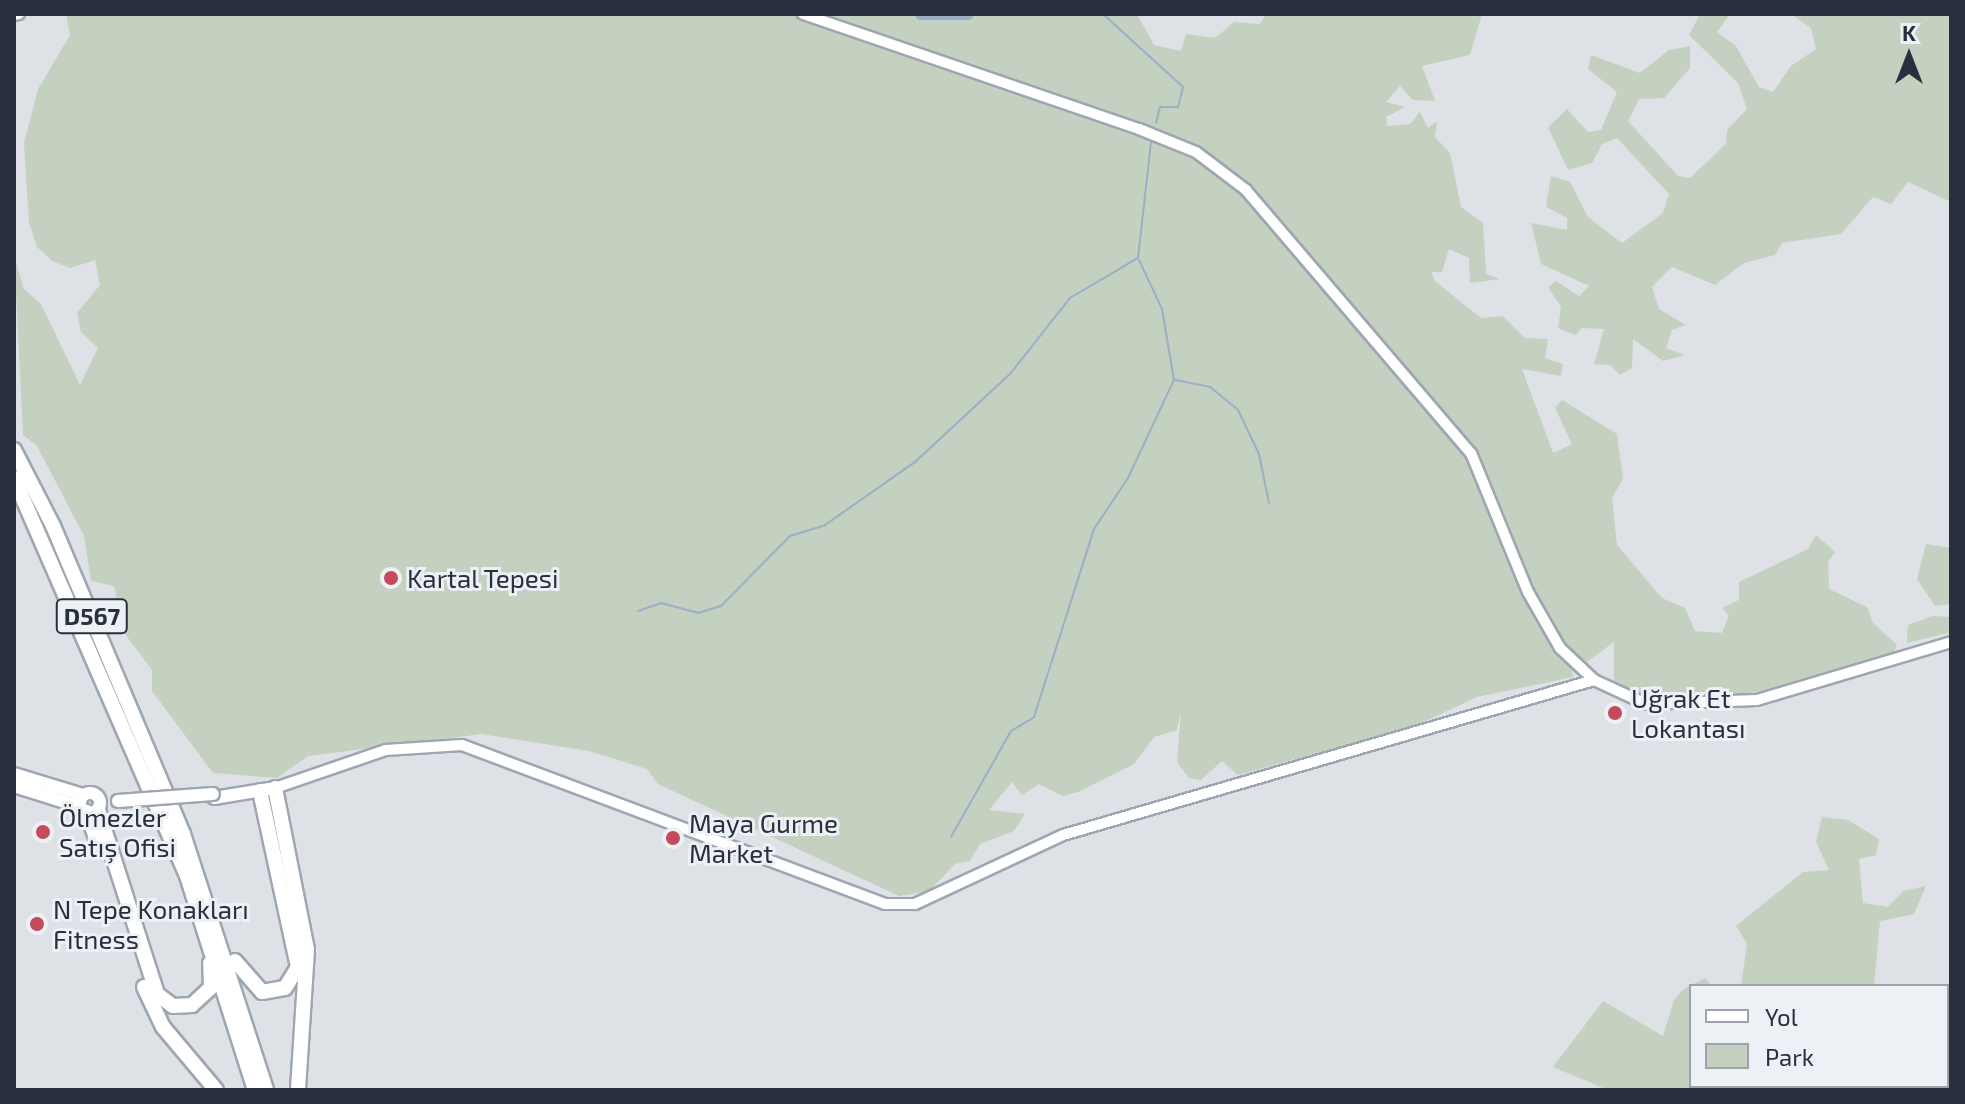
<!DOCTYPE html>
<meta charset="utf-8">
<style>
body{margin:0}
#map{position:relative;width:1965px;height:1104px;overflow:hidden;background:#dee2e7;font-family:"Exo 2",sans-serif}
div>[style]{position:absolute}
[style*='--x']{left:calc(var(--x)*1px);top:calc(var(--y)*1px);width:calc(var(--w)*1px);rotate:calc(var(--a)*1deg)}
.green>*{inset:0;background:#c4d0c0}
.stream>*{height:2px;margin:-1px;padding:0 1px;transform-origin:1px;border-radius:1px;background:#9bafc5}
.river>*{height:12px;margin:-6px;padding:0 6px;transform-origin:6px;border-radius:6px;background:#9bafc5}
.roads{filter:drop-shadow(2px 0 #9ea6b2) drop-shadow(-2px 0 #9ea6b2) drop-shadow(0 2px #9ea6b2) drop-shadow(0 -2px #9ea6b2)}
.secondary>*{height:10px;margin:-5px;padding:0 5px;transform-origin:5px;border-radius:5px;background:#fff}
.primary>*{height:12px;margin:-6px;padding:0 6px;transform-origin:6px;border-radius:6px;background:#fff}
.primary>.ring{margin:-6px;padding:0;box-sizing:content-box;background:none;border:12px solid #fff;border-radius:50%}
.highway>*{height:14px;margin:-7px;padding:0 7px;transform-origin:7px;border-radius:7px;background:#fff}
.bridges{filter:drop-shadow(2px 0 #9ea6b2) drop-shadow(-2px 0 #9ea6b2) drop-shadow(0 2px #9ea6b2) drop-shadow(0 -2px #9ea6b2)}
.primary-bridge>*{height:12px;margin:-6px;padding:0 6px;transform-origin:6px;border-radius:6px;background:#fff}
.dots>*{width:22px;height:22px;translate:-50% -50%;box-sizing:border-box;border:4px solid #edf0f5;border-radius:50%}
span{translate:-50% -50%;white-space:nowrap;text-align:center;line-height:1.15;-webkit-text-stroke:6px #edf0f5;paint-order:stroke}
.shield-label span{padding:2px 6px;background:#edf0f5;border:2px solid;border-radius:6px;-webkit-text-stroke-width:0}
.shield-label{font-size:24px;color:#28303d;font-weight:700}
.poi-label{font-size:26px;color:#28303d}
.left{translate:0 -50%;text-align:left}
.frame{position:absolute;inset:0;border:16px solid #28303d;pointer-events:none}
.legend{position:absolute;left:1689px;top:984px;width:260px;height:104px;box-sizing:border-box;background:#edf0f5;border:2px solid #9ea3ab;margin:0;padding:10px 14px;list-style:none;font-size:24px;color:#28303d}
.legend li{display:flex;align-items:center;gap:16px;height:40px}
.legend b{width:40px;border:2px solid #9ea3ab}
.north{position:absolute;left:1869px;top:16px;width:80px;height:80px;-webkit-text-stroke:6px #edf0f5;paint-order:stroke;rotate:0deg;font-size:22px;font-weight:700;line-height:32px;text-align:center;color:#28303d}
.north::after{content:'';display:block;margin:auto;width:28px;height:36px;background:#28303d;clip-path:polygon(50% 0,100% 100%,50% 72%,0 100%)}
</style>
<div id="map">
<div class="green">
<div style="clip-path:polygon(66px 14px,788px 14px,843px 24px,829px 14px,1137px 14px,1154px 45px,1181px 51px,1186px 34px,1215px 38px,1234px 22px,1260px 24px,1266px 14px,1482px 14px,1470px 55px,1422px 66px,1435px 101px,1413px 100px,1400px 86px,1386px 102px,1405px 107px,1386px 117px,1387px 126px,1410px 124px,1420px 112px,1428px 128px,1437px 121px,1435px 137px,1450px 153px,1461px 207px,1483px 223px,1486px 274px,1500px 279px,1470px 283px,1469px 258px,1449px 249px,1442px 272px,1431px 272px,1435px 281px,1481px 318px,1503px 316px,1525px 338px,1548px 339px,1545px 358px,1563px 364px,1561px 376px,1522px 369px,1553px 453px,1572px 444px,1555px 408px,1562px 400px,1617px 434px,1623px 479px,1612px 498px,1617px 545px,1662px 598px,1685px 608px,1695px 631px,1722px 633px,1729px 615px,1722px 608px,1739px 600px,1739px 582px,1808px 549px,1816px 535px,1835px 552px,1828px 562px,1829px 589px,1867px 607px,1873px 623px,1897px 645px,1892px 656px,1781px 688px,1697px 702px,1642px 694px,1614px 681px,1614px 642px,1587px 662px,1570px 653px,1573px 677px,1477px 697px,1417px 725px,1238px 775px,1222px 761px,1201px 780px,1189px 778px,1177px 762px,1181px 711px,1177px 730px,1154px 737px,1134px 764px,1078px 792px,1063px 796px,1039px 784px,1022px 795px,1012px 782px,989px 810px,1025px 814px,1014px 831px,980px 844px,970px 861px,955px 864px,929px 891px,899px 896px,658px 784px,647px 769px,589px 751px,482px 734px,308px 756px,277px 778px,213px 773px,152px 691px,152px 670px,125px 634px,114px 586px,91px 581px,84px 536px,37px 446px,23px 435px,14px 256px,24px 289px,41px 304px,80px 385px,98px 348px,81px 332px,77px 313px,100px 285px,95px 260px,70px 268px,52px 261px,37px 247px,29px 222px,24px 143px,38px 89px,70px 35px)"></div>
<div style="clip-path:polygon(1700px 14px,1730px 14px,1717px 32px,1736px 46px,1759px 87px,1773px 92px,1791px 66px,1816px 49px,1811px 28px,1791px 14px,1951px 14px,1951px 202px,1908px 182px,1891px 204px,1873px 197px,1841px 234px,1782px 243px,1775px 255px,1744px 263px,1715px 285px,1672px 267px,1652px 287px,1659px 309px,1686px 325px,1672px 330px,1666px 348px,1685px 355px,1663px 361px,1633px 339px,1632px 368px,1620px 375px,1610px 365px,1594px 364px,1604px 329px,1582px 328px,1575px 335px,1558px 328px,1561px 307px,1548px 287px,1556px 281px,1579px 296px,1589px 286px,1541px 264px,1531px 223px,1567px 230px,1567px 218px,1546px 207px,1551px 176px,1570px 182px,1588px 217px,1622px 243px,1663px 213px,1669px 194px,1617px 138px,1602px 144px,1592px 163px,1568px 170px,1548px 127px,1567px 109px,1588px 132px,1601px 130px,1617px 92px,1588px 69px,1591px 55px,1640px 73px,1669px 50px,1690px 46px,1690px 68px,1664px 98px,1639px 99px,1628px 121px,1678px 176px,1690px 178px,1726px 144px,1727px 130px,1747px 109px,1738px 83px,1689px 35px)"></div>
<div style="clip-path:polygon(1926px 544px,1951px 548px,1951px 604px,1935px 606px,1917px 579px)"></div>
<div style="clip-path:polygon(1933px 616px,1951px 617px,1951px 632px,1907px 643px,1908px 625px)"></div>
<div style="clip-path:polygon(1822px 817px,1848px 820px,1879px 839px,1876px 855px,1859px 859px,1863px 903px,1888px 907px,1903px 891px,1926px 886px,1914px 914px,1880px 921px,1874px 986px,1741px 986px,1747px 944px,1736px 926px,1803px 872px,1829px 870px,1816px 842px)"></div>
<div style="clip-path:polygon(1705px 978px,1712px 986px,1691px 986px,1691px 1086px,1857px 1090px,1608px 1090px,1553px 1067px,1603px 1001px,1663px 1036px,1674px 1000px,1684px 989px)"></div>
</div>
<div class="stream">
<div style="--x:1103;--y:14;--w:108;--a:42.4"></div>
<div style="--x:1183;--y:87;--w:21;--a:104"></div>
<div style="--x:1178;--y:107;--w:18;--a:180"></div>
<div style="--x:1160;--y:107;--w:16;--a:104"></div>
<div style="--x:1175;--y:380;--w:36;--a:11"></div>
<div style="--x:1210;--y:387;--w:36;--a:39"></div>
<div style="--x:1238;--y:410;--w:49;--a:64.5"></div>
<div style="--x:1259;--y:454;--w:50;--a:78.5"></div>
<div style="--x:638;--y:611;--w:24;--a:-19"></div>
<div style="--x:661;--y:603;--w:38;--a:15"></div>
<div style="--x:698;--y:613;--w:24;--a:-17"></div>
<div style="--x:721;--y:606;--w:98;--a:-45.4"></div>
<div style="--x:790;--y:536;--w:37;--a:-17"></div>
<div style="--x:825;--y:525;--w:110;--a:-35"></div>
<div style="--x:915;--y:462;--w:129;--a:-42.8"></div>
<div style="--x:1010;--y:374;--w:97;--a:-51.7"></div>
<div style="--x:1070;--y:298;--w:79;--a:-30.5"></div>
<div style="--x:1138;--y:258;--w:116;--a:-83.6"></div>
<div style="--x:951;--y:837;--w:122;--a:-60.5"></div>
<div style="--x:1011;--y:731;--w:27;--a:-31"></div>
<div style="--x:1034;--y:717;--w:197;--a:-72.3"></div>
<div style="--x:1094;--y:529;--w:61;--a:-56.3"></div>
<div style="--x:1128;--y:478;--w:108;--a:-64.9"></div>
<div style="--x:1174;--y:380;--w:72;--a:-99.6"></div>
<div style="--x:1162;--y:309;--w:54;--a:-115.1"></div>
</div>
<div class="river">
<div style="--x:921;--y:14;--w:47;--a:0"></div>
</div>
<div class="roads">
<div class="secondary">
<div style="--x:803;--y:14;--w:355;--a:18.9"></div>
<div style="--x:1139;--y:129;--w:61;--a:22"></div>
<div style="--x:1196;--y:152;--w:63;--a:37.2"></div>
<div style="--x:1246;--y:190;--w:346;--a:49.5"></div>
<div style="--x:1471;--y:453;--w:150;--a:67.7"></div>
<div style="--x:1528;--y:592;--w:64;--a:60.3"></div>
<div style="--x:1560;--y:648;--w:47;--a:43.3"></div>
<div style="--x:1594;--y:680;--w:57;--a:24.8"></div>
<div style="--x:1646;--y:704;--w:111;--a:-2.1"></div>
<div style="--x:1757;--y:700;--w:202;--a:-16.6"></div>
<div style="--x:14;--y:15;--w:5;--a:-11"></div>
<div style="--x:275;--y:788;--w:117;--a:-18.9"></div>
<div style="--x:386;--y:750;--w:76;--a:-3.8"></div>
<div style="--x:462;--y:745;--w:452;--a:20.6"></div>
<div style="--x:885;--y:904;--w:30;--a:0"></div>
<div style="--x:915;--y:904;--w:163;--a:-25"></div>
<div style="--x:1063;--y:835;--w:553;--a:-16.27"></div>
</div>
<div class="primary">
<div style="--x:14;--y:774;--w:72;--a:16.9"></div>
<div style="--x:14;--y:786;--w:70;--a:17.4"></div>
<div class="ring" style="left:80px;top:793px;width:8px;height:8px"></div>
<div style="--x:214;--y:798;--w:56;--a:-9.3"></div>
</div>
<div class="highway">
<div style="--x:14;--y:450;--w:85;--a:62.8"></div>
<div style="--x:53;--y:526;--w:334;--a:67.1"></div>
<div style="--x:183;--y:834;--w:269;--a:72"></div>
<div style="--x:14;--y:478;--w:434;--a:66.5"></div>
<div style="--x:187;--y:876;--w:225;--a:72.4"></div>
<div style="--x:275;--y:788;--w:165;--a:78.8"></div>
<div style="--x:307;--y:950;--w:140;--a:93.7"></div>
<div style="--x:98;--y:810;--w:193;--a:72.2"></div>
<div style="--x:157;--y:994;--w:20;--a:37"></div>
<div style="--x:173;--y:1006;--w:19;--a:-3"></div>
<div style="--x:192;--y:1005;--w:26;--a:-43"></div>
<div style="--x:211;--y:987;--w:24;--a:-92"></div>
<div style="--x:87;--y:812;--w:28;--a:71"></div>
<div style="--x:235;--y:961;--w:41;--a:48.9"></div>
<div style="--x:262;--y:992;--w:23;--a:-10"></div>
<div style="--x:285;--y:988;--w:25;--a:-58"></div>
<div style="--x:298;--y:967;--w:180;--a:-102.2"></div>
<div style="--x:144;--y:987;--w:44;--a:64.6"></div>
<div style="--x:163;--y:1027;--w:82;--a:49.9"></div>
</div>
</div>
<div class="bridges">
<div class="primary-bridge">
<div style="--x:118;--y:801;--w:95;--a:-4.2"></div>
</div>
</div>
<div class="dots">
<div style="left:391px;top:578px;background:#c54a5c"></div>
<div style="left:1615px;top:713px;background:#c54a5c"></div>
<div style="left:43px;top:832px;background:#c54a5c"></div>
<div style="left:673px;top:838px;background:#c54a5c"></div>
<div style="left:37px;top:924px;background:#c54a5c"></div>
</div>
<div class="shield-label">
<span style="left:92px;top:616px">D567</span>
</div>
<div class="poi-label">
<span class="left" style="left:407px;top:578px">Kartal Tepesi</span>
<span class="left" style="left:1631px;top:713px">Uğrak Et<br>Lokantası</span>
<span class="left" style="left:59px;top:832px">Ölmezler<br>Satış Ofisi</span>
<span class="left" style="left:689px;top:838px">Maya Gurme<br>Market</span>
<span class="left" style="left:53px;top:924px">N Tepe Konakları<br>Fitness</span>
</div>
<div class="frame"></div>
<ul class="legend">
<li><b style="height:10px;background:#fff"></b>Yol</li>
<li><b style="height:22px;background:#c4d0c0"></b>Park</li>
</ul>
<div class="north">K</div>
</div>
